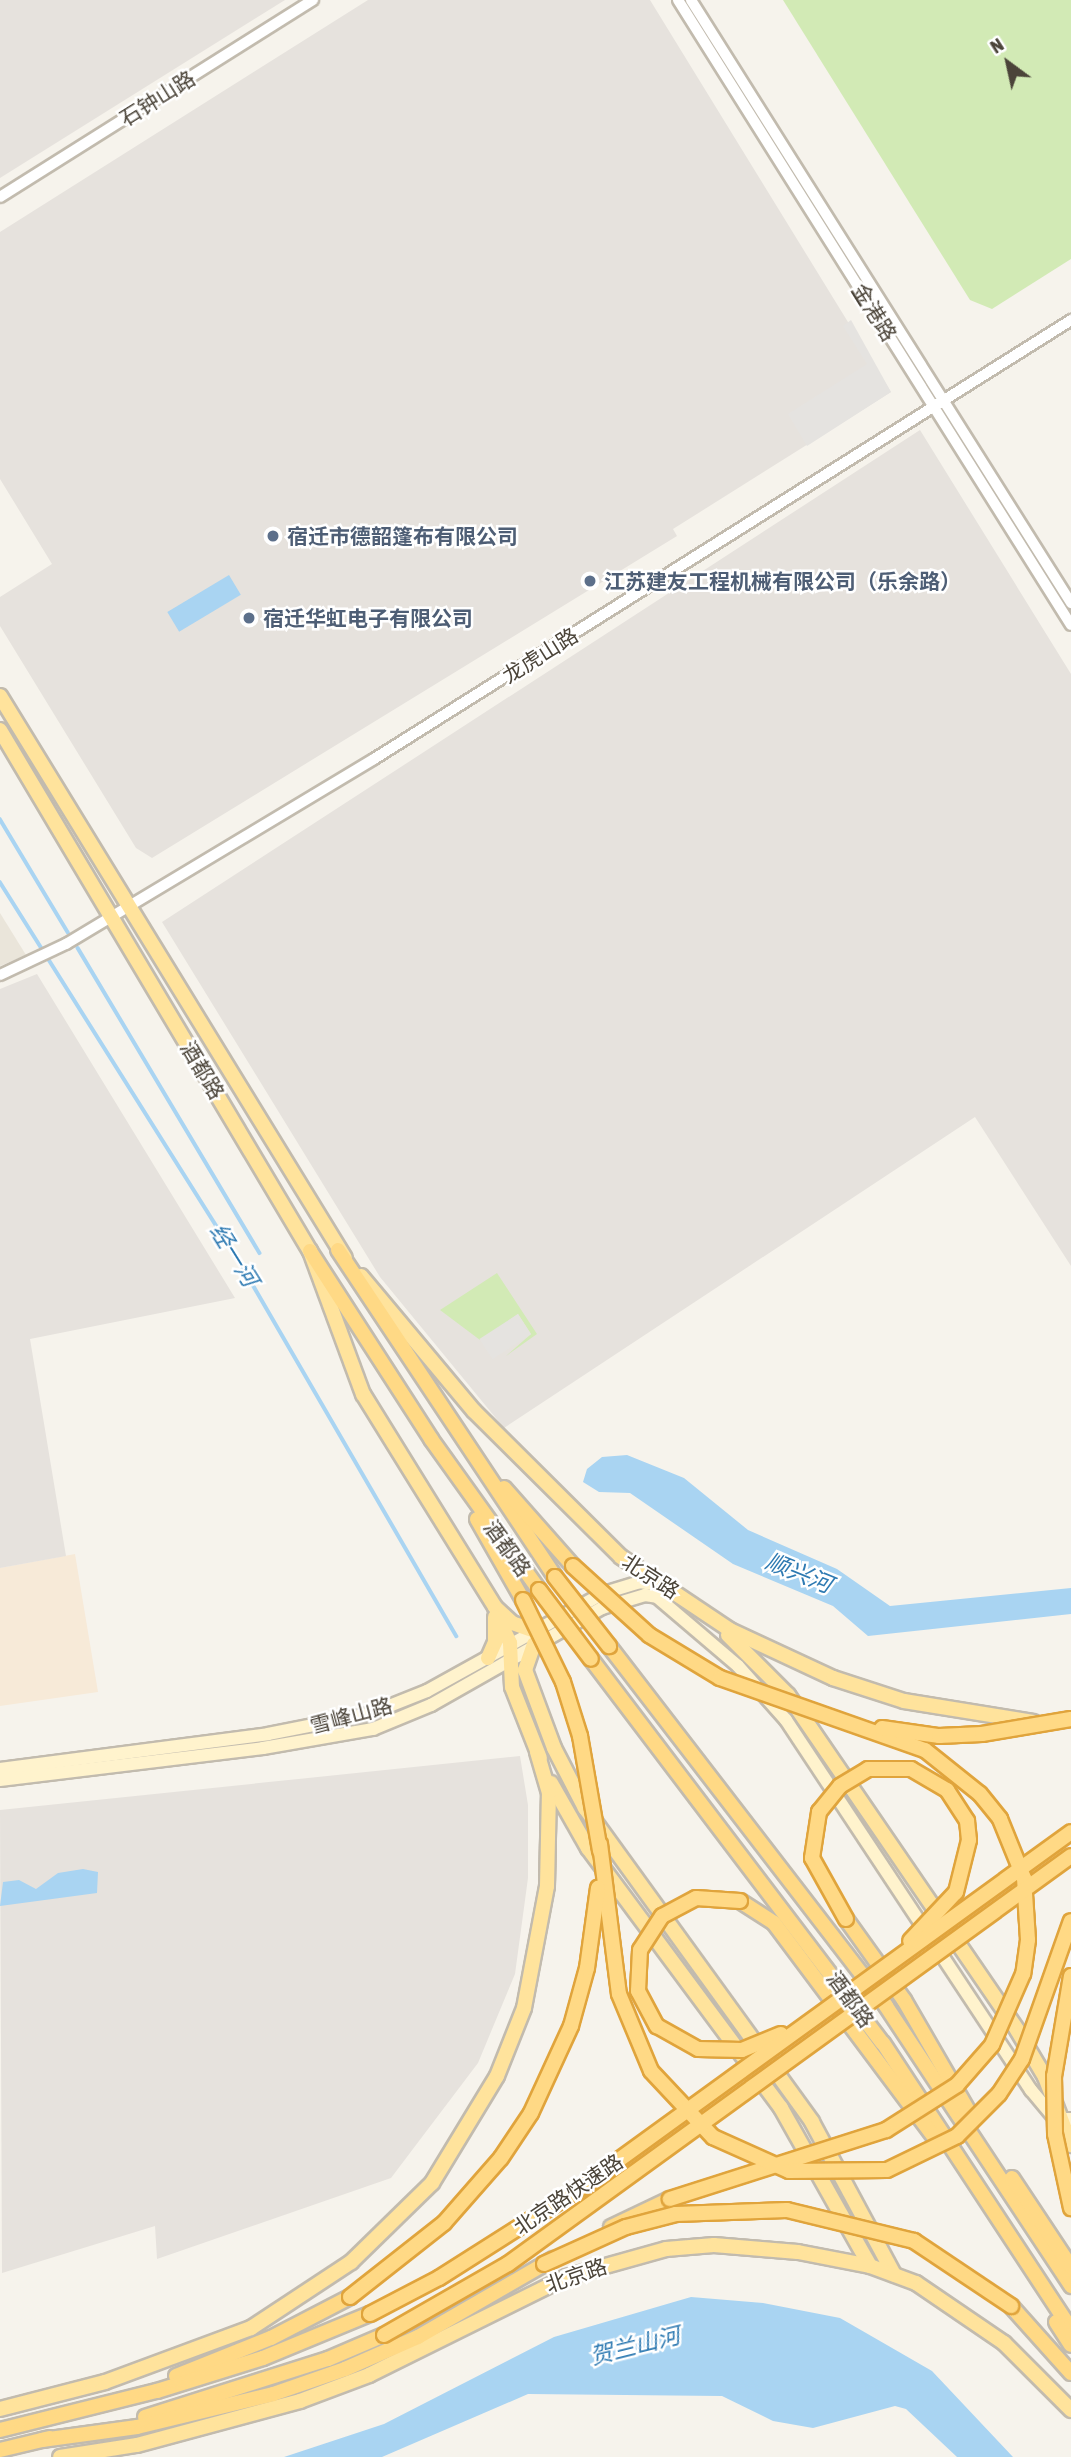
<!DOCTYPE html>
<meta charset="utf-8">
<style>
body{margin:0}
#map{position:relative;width:1071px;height:2457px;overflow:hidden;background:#f6f3ec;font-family:"Asap Condensed","Noto Sans SC",sans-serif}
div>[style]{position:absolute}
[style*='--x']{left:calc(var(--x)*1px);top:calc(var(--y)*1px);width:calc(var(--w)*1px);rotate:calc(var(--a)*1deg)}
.residential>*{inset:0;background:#eae5da}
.commercial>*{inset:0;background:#f7ead8}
.industrial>*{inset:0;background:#e6e2dd}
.green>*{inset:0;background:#d2eab5}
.parking>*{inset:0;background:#e5e3e0;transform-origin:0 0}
.water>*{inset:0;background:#a9d4f2;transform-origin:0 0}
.stream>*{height:3.5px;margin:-1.75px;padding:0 1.75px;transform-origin:1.75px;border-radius:1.75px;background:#a9d4f2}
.roads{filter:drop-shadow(2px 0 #c2bbae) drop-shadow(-2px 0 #c2bbae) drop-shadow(0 2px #c2bbae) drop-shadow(0 -2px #c2bbae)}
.tertiary>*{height:10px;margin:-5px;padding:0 5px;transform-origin:5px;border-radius:5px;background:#fff}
.secondary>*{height:12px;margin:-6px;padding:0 6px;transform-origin:6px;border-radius:6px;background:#fff3cd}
.primary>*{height:14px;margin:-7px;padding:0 7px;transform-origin:7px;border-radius:7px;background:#ffe39c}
.trunk>*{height:14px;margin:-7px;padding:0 7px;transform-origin:7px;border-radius:7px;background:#ffd985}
.bridges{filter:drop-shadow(2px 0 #e0a43c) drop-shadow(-2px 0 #e0a43c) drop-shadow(0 2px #e0a43c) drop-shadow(0 -2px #e0a43c)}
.trunk-bridge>*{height:14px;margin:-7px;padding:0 7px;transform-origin:7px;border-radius:7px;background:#ffd985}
.dots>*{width:19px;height:19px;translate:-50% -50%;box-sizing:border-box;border:4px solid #fff;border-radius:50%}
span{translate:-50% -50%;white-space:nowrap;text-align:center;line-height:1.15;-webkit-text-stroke:5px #fff;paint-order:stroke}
.street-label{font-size:21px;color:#4b4439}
.service-label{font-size:21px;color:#4e5e75;font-weight:700}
.left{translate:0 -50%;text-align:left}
.water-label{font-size:23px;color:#2e7ab2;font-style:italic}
.north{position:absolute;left:973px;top:28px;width:70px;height:70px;-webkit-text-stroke:5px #fff;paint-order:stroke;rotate:327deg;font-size:19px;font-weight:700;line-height:28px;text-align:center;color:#4b4439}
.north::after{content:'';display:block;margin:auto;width:24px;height:32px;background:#4b4439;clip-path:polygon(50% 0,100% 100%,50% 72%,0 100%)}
</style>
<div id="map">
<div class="residential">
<div style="clip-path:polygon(0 913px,26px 955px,0 966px)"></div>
</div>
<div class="commercial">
<div style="clip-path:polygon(75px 1554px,98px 1692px,0 1706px,0 1568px)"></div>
</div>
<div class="industrial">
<div style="clip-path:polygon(0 0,285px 0,0 178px)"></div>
<div style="clip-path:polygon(368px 0,650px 0,891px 392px,673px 529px,677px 536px,152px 858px,136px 848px,0 626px,0 597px,52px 564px,0 479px,0 232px)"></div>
<div style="clip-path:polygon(920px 430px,1071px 674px,1071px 1266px,975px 1117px,504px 1428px,380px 1277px,162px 922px)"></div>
<div style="clip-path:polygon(37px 974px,235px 1298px,30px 1339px,66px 1556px,0 1568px,0 989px)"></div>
<div style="clip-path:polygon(520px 1756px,528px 1805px,528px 1878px,515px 1974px,478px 2063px,391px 2178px,157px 2259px,155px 2226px,2px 2273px,0 1810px)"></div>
</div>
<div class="green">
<div style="clip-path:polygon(783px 0,1071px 0,1071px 259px,992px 309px,970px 300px)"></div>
<div style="clip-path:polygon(497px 1273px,537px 1334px,506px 1356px,531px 1334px,518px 1314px,480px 1340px,440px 1310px)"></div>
</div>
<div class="parking">
<div style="clip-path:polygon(851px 320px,891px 392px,807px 446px,788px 414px,867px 364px,843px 326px)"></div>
<div style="left:518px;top:1314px;width:24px;height:46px;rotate:57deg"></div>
</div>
<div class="water">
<div style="left:229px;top:575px;width:23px;height:72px;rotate:59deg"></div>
<div style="clip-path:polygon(627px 1455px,684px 1478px,748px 1530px,837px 1569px,890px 1606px,1071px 1588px,1071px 1614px,868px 1636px,833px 1606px,733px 1564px,630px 1493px,599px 1492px,583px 1482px,587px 1469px,602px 1457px)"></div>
<div style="clip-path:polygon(83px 1869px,98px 1872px,97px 1893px,0 1906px,3px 1882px,19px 1880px,36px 1889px,58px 1873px)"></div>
<div style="clip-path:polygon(691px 2297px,763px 2303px,840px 2318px,932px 2371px,1013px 2457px,957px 2457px,906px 2409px,895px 2406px,813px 2428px,773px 2421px,722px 2396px,528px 2394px,382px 2457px,284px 2457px,384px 2424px,554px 2337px)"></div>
</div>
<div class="stream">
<div style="--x:0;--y:819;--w:132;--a:59"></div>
<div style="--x:0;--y:882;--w:460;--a:57.8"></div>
<div style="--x:245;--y:1271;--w:422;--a:59.9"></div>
<div style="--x:78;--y:948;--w:355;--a:59.2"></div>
</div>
<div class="roads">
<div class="tertiary">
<div style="--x:678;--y:0;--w:738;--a:57.84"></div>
<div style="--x:691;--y:0;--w:713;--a:57.78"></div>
<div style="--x:0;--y:197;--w:370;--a:-32.2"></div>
<div style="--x:0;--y:975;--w:73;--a:-25.2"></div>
<div style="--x:66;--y:944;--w:359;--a:-31"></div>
<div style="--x:374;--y:759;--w:824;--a:-32.2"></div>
</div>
<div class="secondary">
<div style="--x:0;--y:1769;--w:270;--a:-7.4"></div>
<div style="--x:268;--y:1734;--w:103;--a:-11.2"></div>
<div style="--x:369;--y:1714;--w:62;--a:-21.6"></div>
<div style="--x:427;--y:1691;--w:202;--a:-29"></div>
<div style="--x:604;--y:1593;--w:37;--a:-17"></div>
<div style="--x:639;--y:1582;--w:22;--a:8"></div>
<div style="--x:0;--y:1780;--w:265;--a:-6.9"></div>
<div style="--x:263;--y:1748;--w:112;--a:-9.8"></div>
<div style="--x:373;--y:1729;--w:63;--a:-22.5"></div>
<div style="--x:431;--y:1705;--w:197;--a:-29.6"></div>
<div style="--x:602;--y:1608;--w:45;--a:-16.8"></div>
<div style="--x:645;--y:1595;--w:12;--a:9"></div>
<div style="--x:657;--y:1597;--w:106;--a:40.4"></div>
<div style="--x:738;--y:1666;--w:72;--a:48.4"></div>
<div style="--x:786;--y:1720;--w:444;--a:56.5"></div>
<div style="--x:1031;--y:2090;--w:38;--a:50"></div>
<div style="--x:1055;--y:2119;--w:16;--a:0"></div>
</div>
<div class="primary">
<div style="--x:0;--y:696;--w:659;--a:58.46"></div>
<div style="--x:0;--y:730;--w:606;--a:59.25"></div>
<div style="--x:310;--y:1251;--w:153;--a:69.7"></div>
<div style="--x:363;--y:1394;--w:251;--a:58.2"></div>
<div style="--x:495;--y:1607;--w:23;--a:43"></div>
<div style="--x:512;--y:1623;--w:21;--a:19"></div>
<div style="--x:361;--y:1276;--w:176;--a:50.1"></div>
<div style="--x:474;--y:1411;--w:207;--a:44.8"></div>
<div style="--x:621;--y:1557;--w:131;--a:33.8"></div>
<div style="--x:730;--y:1630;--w:114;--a:25"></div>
<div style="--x:833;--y:1678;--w:75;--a:17.9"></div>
<div style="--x:904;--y:1701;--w:131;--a:9.2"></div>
<div style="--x:497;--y:1616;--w:30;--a:64"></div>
<div style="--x:510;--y:1643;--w:44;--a:87.4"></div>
<div style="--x:512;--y:1687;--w:76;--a:68.5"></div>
<div style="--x:728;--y:1635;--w:85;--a:45"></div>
<div style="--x:788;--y:1695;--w:406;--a:55.6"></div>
<div style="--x:1017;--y:2030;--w:55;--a:59.2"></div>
<div style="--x:1045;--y:2077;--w:73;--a:69.1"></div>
<div style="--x:534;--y:1644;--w:28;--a:109"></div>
<div style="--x:525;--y:1670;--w:83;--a:69.6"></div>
<div style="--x:554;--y:1748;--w:68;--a:62.7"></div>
<div style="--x:585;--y:1808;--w:387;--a:54.1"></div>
<div style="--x:812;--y:2122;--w:173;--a:61.7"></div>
<div style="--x:488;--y:1658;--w:17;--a:-66"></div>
<div style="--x:495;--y:1642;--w:25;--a:-90"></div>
<div style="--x:551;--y:1783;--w:75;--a:60.4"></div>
<div style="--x:588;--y:1848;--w:324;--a:53.4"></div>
<div style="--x:781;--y:2108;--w:181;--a:60.6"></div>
<div style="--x:0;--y:2409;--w:108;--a:-14.4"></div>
<div style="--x:105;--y:2382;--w:156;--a:-20.3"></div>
<div style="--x:251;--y:2328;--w:120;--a:-33.4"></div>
<div style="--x:351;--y:2262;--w:113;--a:-44.3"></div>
<div style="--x:432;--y:2183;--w:125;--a:-58.7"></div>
<div style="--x:497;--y:2076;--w:73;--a:-68.3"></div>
<div style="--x:524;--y:2008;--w:124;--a:-79.3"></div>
<div style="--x:547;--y:1886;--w:93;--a:-88.8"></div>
<div style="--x:549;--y:1793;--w:43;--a:-106.3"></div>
<div style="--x:60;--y:2457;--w:78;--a:-8.9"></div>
<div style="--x:137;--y:2445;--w:169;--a:-15.1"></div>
<div style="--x:300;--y:2401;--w:74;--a:-20.6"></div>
<div style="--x:369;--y:2375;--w:220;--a:-26.4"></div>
<div style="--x:566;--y:2277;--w:104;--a:-15.6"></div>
<div style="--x:666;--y:2249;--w:48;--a:-4.8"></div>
<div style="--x:714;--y:2245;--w:84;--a:4.8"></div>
<div style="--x:798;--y:2252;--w:73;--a:11"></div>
<div style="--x:870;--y:2266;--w:49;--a:20.3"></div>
<div style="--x:916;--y:2283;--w:107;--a:34.3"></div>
<div style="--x:1004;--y:2343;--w:95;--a:45"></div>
</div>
<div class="trunk">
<div style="--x:338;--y:1250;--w:392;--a:56.4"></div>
<div style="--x:310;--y:1251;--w:224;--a:57.2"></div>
<div style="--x:431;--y:1439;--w:186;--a:54.4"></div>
<div style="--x:504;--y:1488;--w:104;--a:48.5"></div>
<div style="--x:477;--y:1519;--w:93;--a:60.4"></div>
<div style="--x:609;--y:1646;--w:454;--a:52.4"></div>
<div style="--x:886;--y:2006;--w:336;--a:56.5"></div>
<div style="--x:591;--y:1659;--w:482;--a:52.8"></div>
<div style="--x:883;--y:2043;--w:342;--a:56.7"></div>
<div style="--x:740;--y:1901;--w:40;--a:32.9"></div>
<div style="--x:774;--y:1923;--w:269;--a:53.2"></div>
<div style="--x:846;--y:1919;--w:100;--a:54.4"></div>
<div style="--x:904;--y:2000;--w:132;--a:59.9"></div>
<div style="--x:1012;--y:2178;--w:107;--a:56.5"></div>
<div style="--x:611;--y:2227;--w:65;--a:-25.4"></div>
<div style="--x:1011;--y:2306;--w:90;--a:48.2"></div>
<div style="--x:1056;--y:2322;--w:27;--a:57"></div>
<div style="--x:176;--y:2376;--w:102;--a:-21.8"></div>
<div style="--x:271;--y:2338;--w:89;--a:-27.4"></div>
<div style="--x:145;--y:2417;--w:192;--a:-17.6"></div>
<div style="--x:328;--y:2359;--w:61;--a:-23.2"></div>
<div style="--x:0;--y:2430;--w:162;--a:-14"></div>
<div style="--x:157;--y:2391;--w:111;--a:-17.3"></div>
<div style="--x:263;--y:2358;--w:116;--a:-22.4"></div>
<div style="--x:42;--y:2440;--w:96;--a:-7.8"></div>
<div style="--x:137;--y:2427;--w:140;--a:-13.6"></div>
<div style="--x:273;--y:2394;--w:76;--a:-19.1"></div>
<div style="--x:345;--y:2369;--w:80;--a:-23.7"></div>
<div style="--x:418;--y:2337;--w:156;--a:-30"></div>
<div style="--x:0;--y:2450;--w:51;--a:-13.5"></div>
</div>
</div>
<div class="bridges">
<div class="trunk-bridge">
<div style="--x:573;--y:1566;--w:103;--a:42.2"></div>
<div style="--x:649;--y:1635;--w:83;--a:31.2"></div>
<div style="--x:720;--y:1678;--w:217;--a:19.4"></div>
<div style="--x:925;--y:1750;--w:70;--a:38.7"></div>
<div style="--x:980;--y:1794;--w:32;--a:51"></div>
<div style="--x:1000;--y:1819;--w:64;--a:67.9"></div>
<div style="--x:1024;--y:1878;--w:62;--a:86.3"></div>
<div style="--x:1028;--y:1940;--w:34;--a:98"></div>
<div style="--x:1023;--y:1974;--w:77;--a:113.6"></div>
<div style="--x:992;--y:2045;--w:53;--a:131.2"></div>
<div style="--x:957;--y:2085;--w:84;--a:147.6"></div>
<div style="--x:886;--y:2130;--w:227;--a:162.3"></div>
<div style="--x:555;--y:1577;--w:88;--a:52"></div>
<div style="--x:539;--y:1590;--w:86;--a:53"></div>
<div style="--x:523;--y:1600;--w:91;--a:64"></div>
<div style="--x:563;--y:1682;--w:57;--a:72.5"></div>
<div style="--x:580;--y:1736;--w:117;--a:80.1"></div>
<div style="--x:882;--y:1728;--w:58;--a:8"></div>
<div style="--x:939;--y:1736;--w:43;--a:-2.7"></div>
<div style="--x:982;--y:1734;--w:90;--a:-9.6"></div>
<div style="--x:600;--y:1844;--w:151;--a:82.8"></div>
<div style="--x:619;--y:1994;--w:83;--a:67.4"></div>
<div style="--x:651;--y:2071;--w:91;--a:46.8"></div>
<div style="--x:713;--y:2137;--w:83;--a:24.1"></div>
<div style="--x:789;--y:2171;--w:98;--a:-0.6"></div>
<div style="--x:887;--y:2170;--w:78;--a:-25.9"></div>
<div style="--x:957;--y:2136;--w:59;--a:-45"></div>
<div style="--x:999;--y:2094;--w:42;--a:-56.7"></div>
<div style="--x:1022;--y:2059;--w:146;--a:-70.5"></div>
<div style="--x:740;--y:1901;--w:44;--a:-176.1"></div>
<div style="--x:696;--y:1898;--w:38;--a:152"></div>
<div style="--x:662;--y:1916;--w:40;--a:122.9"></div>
<div style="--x:640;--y:1950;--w:41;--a:92.8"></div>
<div style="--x:638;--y:1991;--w:40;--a:62"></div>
<div style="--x:657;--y:2026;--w:47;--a:29.3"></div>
<div style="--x:698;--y:2049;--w:44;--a:1.3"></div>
<div style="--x:742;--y:2050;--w:42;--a:-22.3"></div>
<div style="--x:846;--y:1919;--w:70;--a:-119.1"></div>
<div style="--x:812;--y:1858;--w:47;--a:-81.3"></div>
<div style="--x:819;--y:1812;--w:33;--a:-51"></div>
<div style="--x:840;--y:1786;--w:33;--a:-31"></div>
<div style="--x:868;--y:1769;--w:43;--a:0"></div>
<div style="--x:911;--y:1769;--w:42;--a:30.3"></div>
<div style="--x:947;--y:1790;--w:37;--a:57"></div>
<div style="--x:967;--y:1821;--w:19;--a:84"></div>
<div style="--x:969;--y:1840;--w:54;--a:104"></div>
<div style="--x:956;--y:1892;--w:67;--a:133.2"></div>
<div style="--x:1071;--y:1976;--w:101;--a:99.6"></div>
<div style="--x:1054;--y:2076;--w:58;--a:89"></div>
<div style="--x:1055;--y:2134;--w:76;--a:77.8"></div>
<div style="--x:544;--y:2264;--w:90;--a:-24.3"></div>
<div style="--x:626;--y:2227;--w:52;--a:-14.6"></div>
<div style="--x:676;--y:2214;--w:111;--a:-2.1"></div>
<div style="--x:787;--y:2210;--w:131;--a:13.7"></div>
<div style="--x:914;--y:2241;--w:117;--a:33.8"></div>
<div style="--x:350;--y:2297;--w:120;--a:-38.2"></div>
<div style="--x:444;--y:2223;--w:86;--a:-48.8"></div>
<div style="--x:501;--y:2158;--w:54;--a:-56.3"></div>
<div style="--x:531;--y:2113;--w:96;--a:-65.3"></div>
<div style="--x:571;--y:2026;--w:60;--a:-74.6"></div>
<div style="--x:587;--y:1968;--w:81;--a:-82.2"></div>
<div style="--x:370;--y:2314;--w:78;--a:-27.6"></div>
<div style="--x:439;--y:2278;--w:162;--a:-32.4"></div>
<div style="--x:576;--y:2191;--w:611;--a:-35.95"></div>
<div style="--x:384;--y:2335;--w:143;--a:-29.8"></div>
<div style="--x:508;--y:2264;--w:695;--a:-35.93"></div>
</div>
</div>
<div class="dots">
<div style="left:273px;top:536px;background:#5c6f8a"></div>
<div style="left:590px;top:581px;background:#5c6f8a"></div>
<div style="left:249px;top:618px;background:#5c6f8a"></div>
</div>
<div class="street-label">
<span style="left:157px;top:98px;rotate:-32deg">石钟山路</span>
<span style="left:875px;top:312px;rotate:58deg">金港路</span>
<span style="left:540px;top:655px;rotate:-32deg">龙虎山路</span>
<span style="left:203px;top:1070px;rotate:59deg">酒都路</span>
<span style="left:508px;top:1548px;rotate:54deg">酒都路</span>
<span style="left:651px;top:1576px;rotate:33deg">北京路</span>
<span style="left:351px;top:1715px;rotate:-15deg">雪峰山路</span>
<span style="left:851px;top:1999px;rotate:54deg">酒都路</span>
<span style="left:568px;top:2194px;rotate:-34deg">北京路快速路</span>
<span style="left:576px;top:2275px;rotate:-19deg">北京路</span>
</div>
<div class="service-label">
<span class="left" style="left:287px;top:536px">宿迁市德韶篷布有限公司</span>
<span class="left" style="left:604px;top:581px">江苏建友工程机械有限公司（乐余路）</span>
<span class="left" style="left:263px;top:618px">宿迁华虹电子有限公司</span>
</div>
<div class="water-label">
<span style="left:234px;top:1255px;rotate:58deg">经一河</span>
<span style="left:799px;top:1573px;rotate:22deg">顺兴河</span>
<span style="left:635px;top:2346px;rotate:-14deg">贺兰山河</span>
</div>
<div class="north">N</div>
</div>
